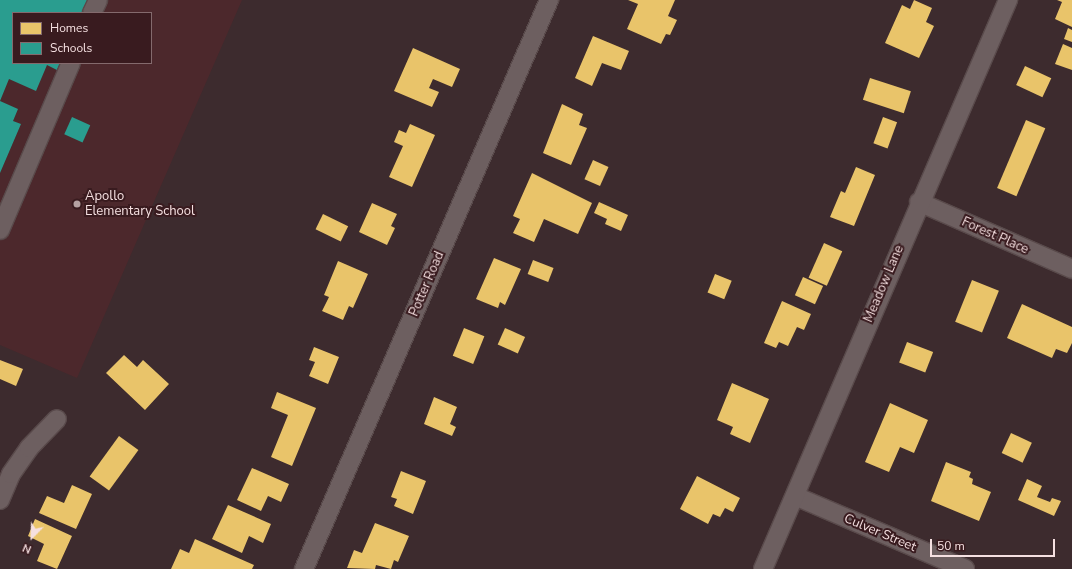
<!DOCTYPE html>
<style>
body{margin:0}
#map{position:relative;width:1072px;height:569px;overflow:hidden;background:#3d2b2e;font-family:"Nunito Sans",sans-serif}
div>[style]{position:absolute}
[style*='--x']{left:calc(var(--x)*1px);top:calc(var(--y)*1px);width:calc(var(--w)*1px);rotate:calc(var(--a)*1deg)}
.built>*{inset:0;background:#4c282c}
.homes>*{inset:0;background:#e9c46a;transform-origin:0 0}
.schools>*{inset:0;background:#2a9d8f;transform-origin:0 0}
.roads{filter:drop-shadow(1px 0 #594a4b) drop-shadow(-1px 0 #594a4b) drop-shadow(0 1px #594a4b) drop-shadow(0 -1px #594a4b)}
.minor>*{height:18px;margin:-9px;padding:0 9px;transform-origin:9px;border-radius:9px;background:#6d5f60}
.dots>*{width:11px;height:11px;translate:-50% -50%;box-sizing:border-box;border:2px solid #391b1f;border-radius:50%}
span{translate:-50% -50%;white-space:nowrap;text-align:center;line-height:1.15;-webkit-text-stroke:4px #391b1f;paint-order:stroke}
.poi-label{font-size:13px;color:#f5e0e1}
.left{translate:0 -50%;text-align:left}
.street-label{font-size:13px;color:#f5e0e1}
.legend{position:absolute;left:12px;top:12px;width:140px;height:52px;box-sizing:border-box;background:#391b1f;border:1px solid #846a6d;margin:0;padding:5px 7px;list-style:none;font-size:12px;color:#f5e0e1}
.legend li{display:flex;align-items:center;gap:8px;height:20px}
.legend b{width:20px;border:1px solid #846a6d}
.north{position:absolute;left:12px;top:517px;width:40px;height:40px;-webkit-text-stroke:3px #391b1f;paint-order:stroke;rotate:203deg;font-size:11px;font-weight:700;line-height:16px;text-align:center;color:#f5e0e1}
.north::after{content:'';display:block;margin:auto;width:14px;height:18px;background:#f5e0e1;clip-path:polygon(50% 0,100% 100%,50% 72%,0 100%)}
.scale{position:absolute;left:930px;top:539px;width:125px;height:18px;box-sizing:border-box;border:2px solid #f5e0e1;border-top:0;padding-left:5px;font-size:12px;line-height:14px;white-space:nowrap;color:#f5e0e1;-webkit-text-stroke:3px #391b1f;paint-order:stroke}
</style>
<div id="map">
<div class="built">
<div style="clip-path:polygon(evenodd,0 0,242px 0,77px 378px,0 345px,0 0,13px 13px,151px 13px,151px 63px,13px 63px,13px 13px)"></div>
</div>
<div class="homes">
<div style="clip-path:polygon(628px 0,675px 0,668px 16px,677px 20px,670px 35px,666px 34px,661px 44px,627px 29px,638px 4px)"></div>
<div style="clip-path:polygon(914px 0,932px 8px,926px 22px,934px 26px,919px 58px,885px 43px,902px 5px,910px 9px)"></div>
<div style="clip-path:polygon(1057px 0,1072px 0,1072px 27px,1055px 19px,1062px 2px)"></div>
<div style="clip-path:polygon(1068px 28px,1072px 30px,1072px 42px,1064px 39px)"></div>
<div style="clip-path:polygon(593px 36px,629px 51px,621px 70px,602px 63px,592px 86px,575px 78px)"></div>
<div style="clip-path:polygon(1063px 44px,1072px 48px,1072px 70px,1055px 64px)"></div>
<div style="clip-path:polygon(413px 48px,460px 69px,452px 87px,433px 79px,429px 88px,439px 92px,432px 107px,394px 91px)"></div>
<div style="left:1025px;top:66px;width:29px;height:21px;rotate:25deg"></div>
<div style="left:870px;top:78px;width:43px;height:23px;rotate:18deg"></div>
<div style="clip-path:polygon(562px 104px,583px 114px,579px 125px,587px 128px,571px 165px,543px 153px)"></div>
<div style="left:883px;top:117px;width:15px;height:28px;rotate:20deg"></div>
<div style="left:1026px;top:120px;width:21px;height:74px;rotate:23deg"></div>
<div style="clip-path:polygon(410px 124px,435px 135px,412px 187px,389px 177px,403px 146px,394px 142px,399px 130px,406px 133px)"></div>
<div style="left:593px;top:160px;width:17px;height:21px;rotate:24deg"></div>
<div style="clip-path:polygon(856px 167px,875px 175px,854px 226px,830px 217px,841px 191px,845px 193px)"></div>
<div style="clip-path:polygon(532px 173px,592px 203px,578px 234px,544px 219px,534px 242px,513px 233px,520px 219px,513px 216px)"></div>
<div style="clip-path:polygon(599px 202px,628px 215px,621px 231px,605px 224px,607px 219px,594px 213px)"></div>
<div style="clip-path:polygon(372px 203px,397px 214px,391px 226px,395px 228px,387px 245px,359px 232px)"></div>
<div style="left:323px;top:214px;width:28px;height:17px;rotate:26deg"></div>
<div style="left:824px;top:243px;width:20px;height:38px;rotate:24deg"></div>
<div style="clip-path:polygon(494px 258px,521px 269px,505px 305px,500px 302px,498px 308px,476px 299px)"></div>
<div style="left:533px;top:260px;width:22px;height:15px;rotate:21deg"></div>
<div style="clip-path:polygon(338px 261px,368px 274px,353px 308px,349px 306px,343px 320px,322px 311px,329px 297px,324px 295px)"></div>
<div style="left:715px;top:274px;width:18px;height:20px;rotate:22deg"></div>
<div style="left:803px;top:277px;width:22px;height:20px;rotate:24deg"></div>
<div style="left:972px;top:280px;width:29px;height:45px;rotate:22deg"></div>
<div style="clip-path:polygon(782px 301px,811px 314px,804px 330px,797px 327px,788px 346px,779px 342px,776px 348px,764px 343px)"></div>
<div style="clip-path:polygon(1022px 304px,1072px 327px,1072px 343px,1067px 353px,1056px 349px,1052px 358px,1007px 338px)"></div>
<div style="left:464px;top:328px;width:22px;height:30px;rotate:22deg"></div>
<div style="left:505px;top:328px;width:22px;height:18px;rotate:24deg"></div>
<div style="left:907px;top:342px;width:28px;height:22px;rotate:21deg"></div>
<div style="clip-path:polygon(314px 347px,339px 357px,328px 384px,309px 376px,315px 362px,309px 360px)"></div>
<div style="clip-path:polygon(124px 355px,137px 367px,143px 360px,169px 384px,145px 410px,106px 373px)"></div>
<div style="clip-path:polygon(0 360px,23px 369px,16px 386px,0 379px)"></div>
<div style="clip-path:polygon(732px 383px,769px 399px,750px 443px,730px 434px,733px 427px,717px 420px)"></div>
<div style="clip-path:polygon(277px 392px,316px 408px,292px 466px,271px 457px,288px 415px,271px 408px)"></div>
<div style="clip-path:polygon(434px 397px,457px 407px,450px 424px,456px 427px,452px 436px,424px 424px)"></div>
<div style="clip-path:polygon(890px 403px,928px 420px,914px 453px,900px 447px,889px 472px,865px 462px)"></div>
<div style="left:1011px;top:433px;width:23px;height:22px;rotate:25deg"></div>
<div style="left:119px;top:436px;width:24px;height:50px;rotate:36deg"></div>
<div style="clip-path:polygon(946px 462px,971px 472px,969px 477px,973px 479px,972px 484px,991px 492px,979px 521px,931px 501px)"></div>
<div style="clip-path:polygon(252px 468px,289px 484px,281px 502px,268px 496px,261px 511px,237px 500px)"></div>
<div style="clip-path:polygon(401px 471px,426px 481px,413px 514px,394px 506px,397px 499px,391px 497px)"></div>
<div style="clip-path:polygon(697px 476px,740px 498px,733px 512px,725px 508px,720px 517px,713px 514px,708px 524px,680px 509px)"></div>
<div style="clip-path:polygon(1027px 479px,1042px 486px,1037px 497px,1050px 502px,1052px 498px,1061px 501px,1054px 516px,1018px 500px)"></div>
<div style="clip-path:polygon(72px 485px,92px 494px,76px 529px,39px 513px,47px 496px,64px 503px)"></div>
<div style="clip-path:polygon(228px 505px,271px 524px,263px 543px,249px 536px,242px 553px,212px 539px)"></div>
<div style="clip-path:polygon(35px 519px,72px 536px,57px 569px,37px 561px,44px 544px,28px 536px)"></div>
<div style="clip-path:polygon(375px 523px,409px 536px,398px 562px,394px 560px,391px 569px,376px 565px,375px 569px,347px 568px,354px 550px,362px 553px)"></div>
<div style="clip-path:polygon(195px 539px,254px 565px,252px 569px,171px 569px,180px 549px,189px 553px)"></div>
</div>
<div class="schools">
<div style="clip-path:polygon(0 0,88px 0,82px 13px,13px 13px,13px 63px,60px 63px,57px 70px,47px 65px,36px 91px,9px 79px,0 101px)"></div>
<div style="clip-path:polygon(0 101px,18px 109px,13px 121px,21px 124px,0 173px)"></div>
<div style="left:72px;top:117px;width:20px;height:19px;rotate:24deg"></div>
</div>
<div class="roads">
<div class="minor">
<div style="--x:92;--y:13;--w:14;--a:-65"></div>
<div style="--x:919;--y:202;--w:167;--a:23.6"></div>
<div style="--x:0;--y:230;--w:181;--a:-67"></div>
<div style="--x:795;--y:496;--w:185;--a:23.2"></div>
<div style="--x:0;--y:500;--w:28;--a:-67"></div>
<div style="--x:11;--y:474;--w:32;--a:-55"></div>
<div style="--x:29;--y:448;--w:40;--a:-46"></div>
<div style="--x:304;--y:569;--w:620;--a:-66.7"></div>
<div style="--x:763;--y:569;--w:620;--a:-66.7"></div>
</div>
</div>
<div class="dots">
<div style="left:77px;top:204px;background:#b5a1a2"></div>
</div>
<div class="poi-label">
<span class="left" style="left:85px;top:204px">Apollo<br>Elementary School</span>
</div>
<div class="street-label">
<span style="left:995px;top:236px;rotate:24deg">Forest Place</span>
<span style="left:427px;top:284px;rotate:-67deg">Potter Road</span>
<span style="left:884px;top:284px;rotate:-67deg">Meadow Lane</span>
<span style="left:880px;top:533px;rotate:23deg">Culver Street</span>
</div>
<ul class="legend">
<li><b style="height:11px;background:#e9c46a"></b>Homes</li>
<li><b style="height:11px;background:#2a9d8f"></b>Schools</li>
</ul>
<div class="north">N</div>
<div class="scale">50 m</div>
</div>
